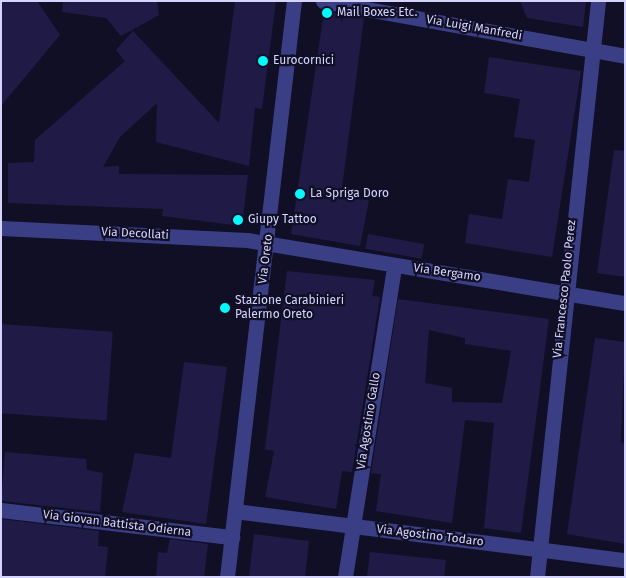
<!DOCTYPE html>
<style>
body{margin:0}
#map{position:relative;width:626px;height:578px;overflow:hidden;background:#110f26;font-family:"Fira Sans",sans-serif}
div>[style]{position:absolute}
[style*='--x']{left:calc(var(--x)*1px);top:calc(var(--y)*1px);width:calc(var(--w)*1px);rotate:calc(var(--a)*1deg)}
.building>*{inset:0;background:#201b46;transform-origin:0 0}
.minor>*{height:15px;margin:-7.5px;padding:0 7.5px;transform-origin:7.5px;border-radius:7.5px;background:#3a3e84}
.dots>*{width:14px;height:14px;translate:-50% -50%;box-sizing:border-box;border:2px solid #110f26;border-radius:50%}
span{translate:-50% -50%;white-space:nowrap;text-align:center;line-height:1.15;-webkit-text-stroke:4.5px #110f26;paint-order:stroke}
.poi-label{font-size:12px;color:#d5d4ff}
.left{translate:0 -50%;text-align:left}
.street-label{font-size:12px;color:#d5d4ff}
.frame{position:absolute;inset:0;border:2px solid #d5d4ff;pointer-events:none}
</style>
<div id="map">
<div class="building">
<div style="clip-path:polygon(1px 1px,37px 1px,60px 35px,1px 106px)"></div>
<div style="clip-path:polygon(63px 1px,157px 1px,159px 15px,121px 36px,106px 18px,62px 12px)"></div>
<div style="clip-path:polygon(235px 1px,276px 1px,262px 109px,255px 108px,249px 166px,156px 142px,157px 103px,120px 137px,103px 167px,119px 166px,119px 174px,248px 175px,242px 226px,162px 216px,163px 209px,8px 203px,8px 163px,34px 162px,35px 140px,125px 61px,116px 50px,133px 31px,219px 123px)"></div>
<div style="clip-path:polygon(520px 1px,586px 1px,583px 27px,527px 18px)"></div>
<div style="clip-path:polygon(324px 11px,364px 18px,342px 188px,355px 189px,355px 199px,369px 200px,360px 246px,291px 234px)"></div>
<div style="clip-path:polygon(489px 57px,581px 71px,552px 257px,465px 243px,469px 214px,502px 219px,508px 179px,529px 182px,535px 140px,514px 137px,520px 99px,484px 93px)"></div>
<div style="clip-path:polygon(614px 150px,625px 151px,625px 277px,597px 273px)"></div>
<div style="left:368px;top:234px;width:57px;height:15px;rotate:10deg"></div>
<div style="clip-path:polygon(287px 271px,375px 280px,372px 296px,380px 297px,352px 472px,342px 471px,336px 509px,265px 497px,274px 451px,265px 449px)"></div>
<div style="clip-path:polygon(evenodd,398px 299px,549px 319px,521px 533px,484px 528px,494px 423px,465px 420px,452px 523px,376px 511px,381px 474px,371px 473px,398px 299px,429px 330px,465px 338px,465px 344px,511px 351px,502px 403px,452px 402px,452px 388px,425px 383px,429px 330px)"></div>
<div style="left:1px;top:324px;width:112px;height:89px;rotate:4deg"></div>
<div style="clip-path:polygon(595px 338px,625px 342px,621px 442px,625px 444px,625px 544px,567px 534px)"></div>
<div style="clip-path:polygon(184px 362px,227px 367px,206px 524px,122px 512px,135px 453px,171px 458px)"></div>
<div style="clip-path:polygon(5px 452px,86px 459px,87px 470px,103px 473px,100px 512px,1px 501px)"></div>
<div style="clip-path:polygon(1px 519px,99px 531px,98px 546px,108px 547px,105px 577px,1px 577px)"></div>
<div style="clip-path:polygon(254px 534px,309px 541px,305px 577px,249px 577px)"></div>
<div style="clip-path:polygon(170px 539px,208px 544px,204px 577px,156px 577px,158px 552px,167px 553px)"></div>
<div style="clip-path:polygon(370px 552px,446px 560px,444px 577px,367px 577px)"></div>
</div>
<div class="minor">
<div style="--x:323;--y:1;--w:307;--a:10.3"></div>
<div style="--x:1;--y:228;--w:246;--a:2.8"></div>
<div style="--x:247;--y:240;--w:383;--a:9.5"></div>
<div style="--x:1;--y:510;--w:233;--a:6.7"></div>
<div style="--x:235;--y:511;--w:393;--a:7.2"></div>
<div style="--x:227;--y:577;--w:580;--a:-83.37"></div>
<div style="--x:345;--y:577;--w:315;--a:-81"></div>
<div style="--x:537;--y:577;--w:579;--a:-83.95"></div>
</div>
<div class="dots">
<div style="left:327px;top:13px;background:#01fbfd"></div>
<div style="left:263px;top:61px;background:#01fbfd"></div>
<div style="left:300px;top:194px;background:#01fbfd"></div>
<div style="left:238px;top:220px;background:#01fbfd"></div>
<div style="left:225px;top:308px;background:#01fbfd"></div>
</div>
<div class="poi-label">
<span class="left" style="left:337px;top:13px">Mail Boxes Etc.</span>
<span class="left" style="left:273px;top:61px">Eurocornici</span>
<span class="left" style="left:310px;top:194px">La Spriga Doro</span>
<span class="left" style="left:248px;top:220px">Giupy Tattoo</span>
<span class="left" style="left:235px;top:308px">Stazione Carabinieri<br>Palermo Oreto</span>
</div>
<div class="street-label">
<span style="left:474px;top:28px;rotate:10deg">Via Luigi Manfredi</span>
<span style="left:135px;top:234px;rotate:3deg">Via Decollati</span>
<span style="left:266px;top:259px;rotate:-83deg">Via Oreto</span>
<span style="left:447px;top:273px;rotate:8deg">Via Bergamo</span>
<span style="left:565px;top:289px;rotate:-84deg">Via Francesco Paolo Perez</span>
<span style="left:369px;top:421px;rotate:-81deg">Via Agostino Gallo</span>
<span style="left:117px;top:524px;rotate:7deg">Via Giovan Battista Odierna</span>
<span style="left:430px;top:536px;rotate:7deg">Via Agostino Todaro</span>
</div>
<div class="frame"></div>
</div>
